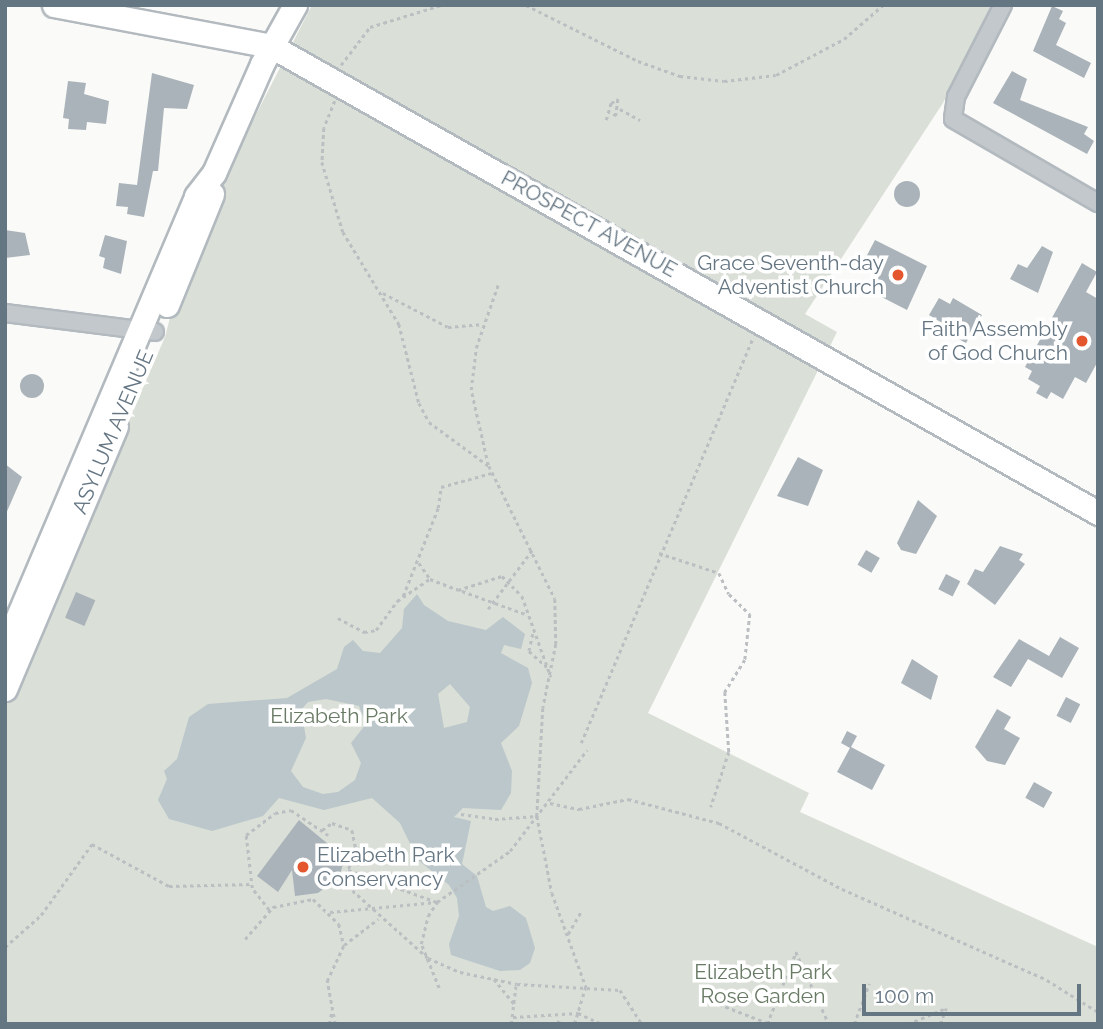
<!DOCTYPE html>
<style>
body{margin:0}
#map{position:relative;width:1103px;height:1029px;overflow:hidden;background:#fafaf8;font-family:Raleway,sans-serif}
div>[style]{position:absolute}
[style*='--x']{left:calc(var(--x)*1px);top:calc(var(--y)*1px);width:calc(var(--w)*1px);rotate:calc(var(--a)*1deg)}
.green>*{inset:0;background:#dadfd7}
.water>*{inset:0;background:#bbc7cb}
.building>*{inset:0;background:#aab3b9;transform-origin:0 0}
.round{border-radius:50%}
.path>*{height:2.5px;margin-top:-1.25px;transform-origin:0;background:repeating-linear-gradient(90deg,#bbbfc2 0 3.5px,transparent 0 7px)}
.roads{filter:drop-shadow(2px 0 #b3babf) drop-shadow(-2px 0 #b3babf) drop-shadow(0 2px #b3babf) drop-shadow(0 -2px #b3babf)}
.minor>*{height:16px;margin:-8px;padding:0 8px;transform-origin:8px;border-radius:8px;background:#c3c8cc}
.secondary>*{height:23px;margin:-11.5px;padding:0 11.5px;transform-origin:11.5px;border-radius:11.5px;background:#fff}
.dots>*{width:19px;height:19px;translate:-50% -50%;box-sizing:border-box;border:4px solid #fff;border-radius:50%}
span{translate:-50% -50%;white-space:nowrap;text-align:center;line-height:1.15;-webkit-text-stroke:7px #fff;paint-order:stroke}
.street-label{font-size:21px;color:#657683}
.poi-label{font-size:21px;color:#657683}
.right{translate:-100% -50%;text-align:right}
.left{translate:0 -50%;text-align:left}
.park-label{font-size:21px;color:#687a64}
.frame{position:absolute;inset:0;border:7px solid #657683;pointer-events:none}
.scale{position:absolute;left:862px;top:984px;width:219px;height:32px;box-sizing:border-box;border:4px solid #657683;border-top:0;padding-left:9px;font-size:21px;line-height:24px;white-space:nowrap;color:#657683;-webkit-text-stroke:5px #fff;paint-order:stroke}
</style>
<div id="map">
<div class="green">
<div style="clip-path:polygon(312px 5px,991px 5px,943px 103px,805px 314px,837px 332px,648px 713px,809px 793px,800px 812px,1098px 947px,1098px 1024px,5px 1024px,5px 705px,165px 337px,175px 298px,241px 144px)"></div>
</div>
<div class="water">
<div style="clip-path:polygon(evenodd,417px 594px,424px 605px,448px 621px,486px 630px,503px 617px,525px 634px,521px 649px,504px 645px,501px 653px,528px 668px,532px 683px,519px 726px,501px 743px,512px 771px,511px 793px,501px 810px,463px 808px,454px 817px,471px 821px,462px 864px,477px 876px,486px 907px,493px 911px,510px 906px,526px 918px,535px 948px,530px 963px,520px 970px,500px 971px,451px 955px,449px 944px,459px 916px,457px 898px,449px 885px,418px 860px,400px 823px,372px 798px,324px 810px,279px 798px,263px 816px,212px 831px,169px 819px,158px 800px,167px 779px,164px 771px,177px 759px,189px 717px,208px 704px,287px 698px,337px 669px,344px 647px,353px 640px,363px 651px,380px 653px,402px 628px,404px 609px,417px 594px,450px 684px,470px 707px,467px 722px,444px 728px,438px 694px,450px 684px,417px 594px,326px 699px,359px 706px,366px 724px,351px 743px,361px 763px,355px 780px,338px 792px,323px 794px,303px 787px,291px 771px,306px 738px,301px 710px,308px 702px,326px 699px)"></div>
</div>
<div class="building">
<div style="clip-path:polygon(1052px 6px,1063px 11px,1059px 19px,1066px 23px,1056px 45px,1091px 63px,1084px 78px,1033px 51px)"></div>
<div style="clip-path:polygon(1012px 71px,1027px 79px,1020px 100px,1088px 127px,1084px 134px,1094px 141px,1087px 154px,993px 103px)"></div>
<div style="clip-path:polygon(152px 73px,194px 85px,187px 109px,164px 108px,158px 171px,153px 171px,144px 217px,127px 214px,128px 207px,116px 206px,119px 183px,137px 185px)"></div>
<div style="clip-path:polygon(68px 81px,86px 83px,84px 94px,109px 101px,106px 124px,87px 122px,86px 130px,68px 129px,69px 119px,63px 118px)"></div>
<div class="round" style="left:894px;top:181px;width:26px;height:26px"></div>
<div style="clip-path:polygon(5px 230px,25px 233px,30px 255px,5px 258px)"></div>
<div style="clip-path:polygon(105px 235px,127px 241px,121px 274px,103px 268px,105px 258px,99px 256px)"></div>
<div style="clip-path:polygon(875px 240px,927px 266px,907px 310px,868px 290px,876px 267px,864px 261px)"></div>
<div style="clip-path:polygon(1042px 246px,1053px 252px,1038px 293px,1010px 279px,1018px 264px,1027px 268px)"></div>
<div style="clip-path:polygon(1082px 263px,1097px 272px,1086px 292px,1098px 299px,1098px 361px,1086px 383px,1075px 377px,1063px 399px,1051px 392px,1047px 399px,1036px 393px,1040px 386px,1028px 379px,1032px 371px,1025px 367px)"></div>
<div style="clip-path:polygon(939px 298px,950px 304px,953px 298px,982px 315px,966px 343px,938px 328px,942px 323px,929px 315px)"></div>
<div class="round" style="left:20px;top:374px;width:24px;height:24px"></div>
<div style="clip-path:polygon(798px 457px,823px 470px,808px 506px,777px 496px)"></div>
<div style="clip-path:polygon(5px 464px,22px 477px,5px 516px)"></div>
<div style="clip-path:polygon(918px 500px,937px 516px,916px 554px,901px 550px,897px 543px)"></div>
<div style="clip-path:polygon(1000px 546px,1023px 554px,1019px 560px,1025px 564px,995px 605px,967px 584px,975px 569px,983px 572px)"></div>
<div style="left:866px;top:550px;width:16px;height:17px;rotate:30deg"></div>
<div style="left:946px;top:574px;width:16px;height:17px;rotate:27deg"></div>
<div style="left:76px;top:592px;width:21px;height:28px;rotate:23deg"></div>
<div style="clip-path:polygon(1060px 637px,1079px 648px,1062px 678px,1028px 659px,1011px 687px,993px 677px,1019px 639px,1049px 656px)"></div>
<div style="clip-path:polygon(912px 659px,938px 676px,931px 700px,901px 683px)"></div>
<div style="left:1066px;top:697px;width:16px;height:21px;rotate:27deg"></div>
<div style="clip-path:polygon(997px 709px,1011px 717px,1004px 729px,1020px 738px,1005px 765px,987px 761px,975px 747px)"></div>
<div style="clip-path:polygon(847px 731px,857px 736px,851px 747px,885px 765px,872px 790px,837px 772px,850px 748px,841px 743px)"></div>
<div style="left:1034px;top:782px;width:21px;height:18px;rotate:29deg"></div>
<div style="clip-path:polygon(299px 820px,345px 858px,339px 877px,318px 893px,295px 896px,292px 870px,278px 892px,257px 876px)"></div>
</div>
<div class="path">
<div style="--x:526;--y:5;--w:125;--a:26.6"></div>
<div style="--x:638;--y:61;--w:45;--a:19.7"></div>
<div style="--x:680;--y:76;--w:44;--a:6.5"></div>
<div style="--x:724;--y:81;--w:52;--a:-6.6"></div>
<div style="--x:776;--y:75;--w:77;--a:-27.9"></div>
<div style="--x:844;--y:39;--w:52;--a:-41.1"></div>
<div style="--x:341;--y:65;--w:48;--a:-52.7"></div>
<div style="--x:370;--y:27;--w:74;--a:-17.2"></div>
<div style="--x:335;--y:101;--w:29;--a:112"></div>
<div style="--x:324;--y:128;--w:34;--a:93"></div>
<div style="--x:322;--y:162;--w:73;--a:73.3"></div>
<div style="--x:343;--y:232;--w:108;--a:58.7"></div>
<div style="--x:399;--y:324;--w:81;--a:75.8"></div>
<div style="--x:419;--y:403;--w:21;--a:62"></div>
<div style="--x:429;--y:422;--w:74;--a:36.3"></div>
<div style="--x:489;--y:466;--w:148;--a:63.6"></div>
<div style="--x:555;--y:599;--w:45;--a:88.7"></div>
<div style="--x:556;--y:644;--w:65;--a:101.5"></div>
<div style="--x:543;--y:708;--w:108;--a:93.2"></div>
<div style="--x:537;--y:816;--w:78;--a:79"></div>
<div style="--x:552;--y:893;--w:100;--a:70.1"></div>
<div style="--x:586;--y:987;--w:39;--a:107"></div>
<div style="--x:620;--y:109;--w:23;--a:29"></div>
<div style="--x:606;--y:120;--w:18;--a:-74"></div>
<div style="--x:611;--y:103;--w:8;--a:-30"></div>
<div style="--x:618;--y:99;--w:17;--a:97"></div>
<div style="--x:616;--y:116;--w:7;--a:-146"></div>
<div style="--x:383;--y:293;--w:73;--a:27.6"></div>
<div style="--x:448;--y:327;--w:35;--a:-5"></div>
<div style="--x:488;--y:465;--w:77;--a:-102.8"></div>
<div style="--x:471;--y:390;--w:42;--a:-83.2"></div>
<div style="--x:476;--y:348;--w:67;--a:-70.8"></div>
<div style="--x:659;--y:553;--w:63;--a:18.4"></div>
<div style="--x:719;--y:573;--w:23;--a:65"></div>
<div style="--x:729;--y:594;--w:29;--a:44"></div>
<div style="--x:750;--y:614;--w:46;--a:96.2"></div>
<div style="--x:745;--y:660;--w:38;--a:122"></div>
<div style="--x:725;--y:692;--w:60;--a:86.2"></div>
<div style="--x:729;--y:752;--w:58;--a:108.1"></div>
<div style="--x:419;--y:563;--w:19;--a:55"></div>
<div style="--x:462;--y:591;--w:70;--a:20"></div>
<div style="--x:403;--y:596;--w:95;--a:-68.3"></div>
<div style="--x:438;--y:508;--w:21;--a:-82"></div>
<div style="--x:441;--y:487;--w:53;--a:-15.4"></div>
<div style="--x:488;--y:609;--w:75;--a:-53.1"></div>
<div style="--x:338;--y:618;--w:30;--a:28"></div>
<div style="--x:364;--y:632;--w:12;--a:-9"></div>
<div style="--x:376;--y:630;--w:36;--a:-54"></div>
<div style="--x:397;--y:601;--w:40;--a:-34"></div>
<div style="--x:430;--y:579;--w:30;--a:21"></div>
<div style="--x:458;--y:590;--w:46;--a:-17.7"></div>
<div style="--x:502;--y:576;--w:28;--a:45"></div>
<div style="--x:522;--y:596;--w:86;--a:70.3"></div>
<div style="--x:533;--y:634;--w:17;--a:103"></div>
<div style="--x:529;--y:651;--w:24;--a:42"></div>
<div style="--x:581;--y:743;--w:438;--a:-67"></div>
<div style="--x:550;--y:803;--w:30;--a:12"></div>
<div style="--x:579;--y:809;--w:50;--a:-11.5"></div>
<div style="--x:628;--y:799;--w:94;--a:14.8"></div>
<div style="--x:719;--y:823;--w:140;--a:28.2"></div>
<div style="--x:842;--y:889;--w:224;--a:23.9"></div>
<div style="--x:1047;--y:980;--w:60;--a:32.1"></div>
<div style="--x:461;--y:814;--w:34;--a:8"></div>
<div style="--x:495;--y:819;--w:42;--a:-4.1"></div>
<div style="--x:322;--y:830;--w:12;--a:-35"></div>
<div style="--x:332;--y:823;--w:21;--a:19"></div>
<div style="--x:352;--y:830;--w:24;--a:78"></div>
<div style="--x:357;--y:853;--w:32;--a:118"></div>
<div style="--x:342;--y:881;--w:115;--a:41.8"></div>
<div style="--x:428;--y:958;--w:35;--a:24"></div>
<div style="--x:460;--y:972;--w:58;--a:11.9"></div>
<div style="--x:517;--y:984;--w:103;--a:3.3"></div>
<div style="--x:620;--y:990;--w:40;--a:57.1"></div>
<div style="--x:348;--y:870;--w:95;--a:19.8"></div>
<div style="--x:269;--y:910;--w:28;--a:-128"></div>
<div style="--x:252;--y:888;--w:53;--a:-96.5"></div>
<div style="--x:246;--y:835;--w:36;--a:-37"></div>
<div style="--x:275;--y:813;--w:16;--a:-11"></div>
<div style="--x:291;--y:810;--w:45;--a:34"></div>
<div style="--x:330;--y:912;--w:107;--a:-5.3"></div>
<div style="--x:568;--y:934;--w:28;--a:-60"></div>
<div style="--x:245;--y:939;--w:43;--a:-48.8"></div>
<div style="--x:273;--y:907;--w:41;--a:-11.3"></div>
<div style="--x:313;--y:899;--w:36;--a:44"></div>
<div style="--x:339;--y:924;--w:22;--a:77"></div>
<div style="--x:5;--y:947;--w:48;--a:-41.6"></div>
<div style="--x:41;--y:915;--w:87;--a:-54.3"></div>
<div style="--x:92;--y:844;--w:88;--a:28.6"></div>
<div style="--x:169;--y:886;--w:82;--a:-1.4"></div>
<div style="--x:796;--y:952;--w:79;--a:65.4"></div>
<div style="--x:494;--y:979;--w:32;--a:51"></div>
<div style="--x:439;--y:988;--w:48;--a:-112.2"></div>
<div style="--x:421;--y:944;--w:29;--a:-76"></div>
<div style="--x:428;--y:916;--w:17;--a:-57"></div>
<div style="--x:437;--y:902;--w:89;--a:-34.9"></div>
<div style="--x:510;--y:851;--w:127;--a:-52.7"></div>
<div style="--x:706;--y:999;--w:69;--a:21.3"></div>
<div style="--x:513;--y:1017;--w:65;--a:-3.5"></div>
<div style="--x:578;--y:1013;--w:26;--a:25"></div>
<div style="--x:557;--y:1021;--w:7;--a:27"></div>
<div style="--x:329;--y:1024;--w:14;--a:-78"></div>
<div style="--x:335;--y:1024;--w:44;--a:-100.5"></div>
<div style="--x:327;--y:981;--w:40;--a:-65"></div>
<div style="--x:344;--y:945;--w:43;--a:-37.4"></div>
<div style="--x:511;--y:1024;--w:38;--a:-83"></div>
<div style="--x:767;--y:1024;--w:78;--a:-68.1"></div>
<div style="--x:854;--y:1024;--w:43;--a:-69.4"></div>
<div style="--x:908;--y:1024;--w:41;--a:-22.8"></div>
<div style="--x:940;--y:1024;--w:17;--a:-69"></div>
</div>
<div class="roads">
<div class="minor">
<div style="--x:1003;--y:5;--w:103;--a:117.1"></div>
<div style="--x:956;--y:97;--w:22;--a:98"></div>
<div style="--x:953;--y:119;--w:168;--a:30.1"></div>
<div style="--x:5;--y:313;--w:151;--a:7.2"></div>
</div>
<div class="secondary">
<div style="--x:54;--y:5;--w:221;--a:10.7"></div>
<div style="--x:271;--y:46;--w:950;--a:29.45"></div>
<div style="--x:167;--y:305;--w:120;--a:-67.9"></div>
<div style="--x:5;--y:647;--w:490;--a:-67"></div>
<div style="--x:196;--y:196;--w:29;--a:-52"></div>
<div style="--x:214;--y:173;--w:119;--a:-66.2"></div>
<div style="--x:262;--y:64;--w:68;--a:-60.8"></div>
<div style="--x:5;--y:689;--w:285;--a:-67.1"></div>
</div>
</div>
<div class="dots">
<div style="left:898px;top:275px;background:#e4572e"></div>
<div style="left:1082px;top:341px;background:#e4572e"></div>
<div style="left:303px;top:867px;background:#e4572e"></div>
</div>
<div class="street-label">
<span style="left:589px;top:224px;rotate:29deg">PROSPECT AVENUE</span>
<span style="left:113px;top:432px;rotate:-67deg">ASYLUM AVENUE</span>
</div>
<div class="poi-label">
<span class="right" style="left:884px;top:275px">Grace Seventh-day<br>Adventist Church</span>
<span class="right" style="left:1068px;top:341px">Faith Assembly<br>of God Church</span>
<span class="left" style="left:317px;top:867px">Elizabeth Park<br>Conservancy</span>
</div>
<div class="park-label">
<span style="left:339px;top:716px">Elizabeth Park</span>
<span style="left:763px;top:984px">Elizabeth Park<br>Rose Garden</span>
</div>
<div class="frame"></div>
<div class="scale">100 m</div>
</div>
